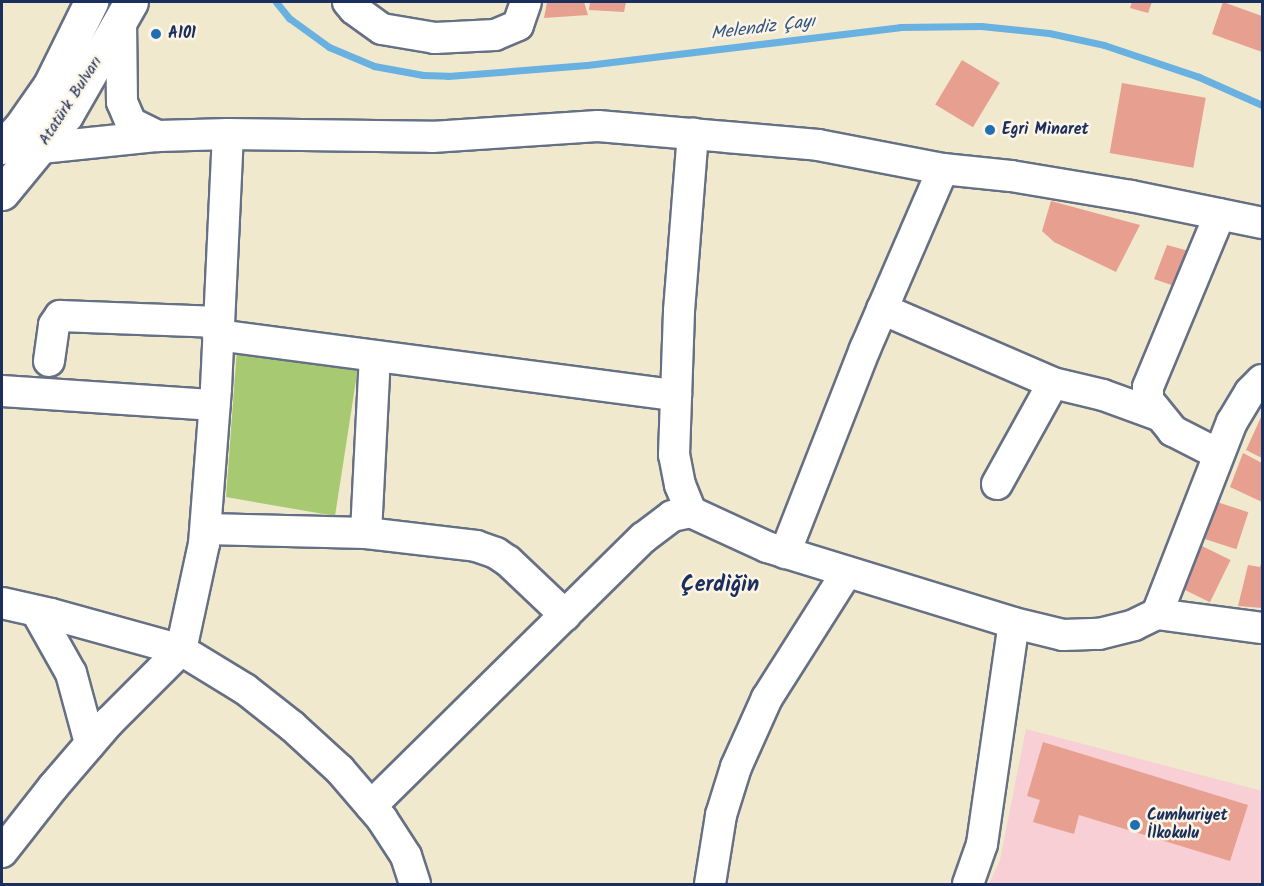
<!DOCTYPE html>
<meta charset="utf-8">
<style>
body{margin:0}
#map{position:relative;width:1264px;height:886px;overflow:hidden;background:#f0e9cd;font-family:Kalam,sans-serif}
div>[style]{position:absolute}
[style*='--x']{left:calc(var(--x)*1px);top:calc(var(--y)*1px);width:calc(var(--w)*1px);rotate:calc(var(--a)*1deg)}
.built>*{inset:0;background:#f7cfd4}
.green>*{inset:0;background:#a7c971}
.stream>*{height:7px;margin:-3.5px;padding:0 3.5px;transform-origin:3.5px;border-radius:3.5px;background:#68b1e0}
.building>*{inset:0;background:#e79f90;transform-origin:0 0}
.roads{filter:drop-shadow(2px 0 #667085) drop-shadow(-2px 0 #667085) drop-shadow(0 2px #667085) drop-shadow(0 -2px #667085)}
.minor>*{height:30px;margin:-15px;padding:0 15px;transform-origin:15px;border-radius:15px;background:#fff}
.major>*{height:33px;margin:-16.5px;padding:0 16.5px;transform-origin:16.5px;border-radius:16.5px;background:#fff}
.dots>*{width:16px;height:16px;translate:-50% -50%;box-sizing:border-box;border:3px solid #fcf5e5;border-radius:50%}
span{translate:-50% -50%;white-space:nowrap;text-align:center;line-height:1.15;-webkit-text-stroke:5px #fcf5e5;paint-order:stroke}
.poi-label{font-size:16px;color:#1b2f5e;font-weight:700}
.left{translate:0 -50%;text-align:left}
.street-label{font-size:16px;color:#1b2f5e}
.water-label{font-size:18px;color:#325685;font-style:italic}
.district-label{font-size:22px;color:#1b2f5e;font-weight:700}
.frame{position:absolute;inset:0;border:3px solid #1b2f5e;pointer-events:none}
</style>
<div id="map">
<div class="built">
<div style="clip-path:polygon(1026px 729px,1262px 791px,1262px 884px,989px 884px,1000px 860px)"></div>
</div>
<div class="green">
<div style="clip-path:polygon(237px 349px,359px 361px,335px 516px,226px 497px)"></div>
</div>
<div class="stream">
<div style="--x:276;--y:2;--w:21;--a:51"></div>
<div style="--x:289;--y:18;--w:49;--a:35.9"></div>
<div style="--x:329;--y:47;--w:49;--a:22.9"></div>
<div style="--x:374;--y:66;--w:50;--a:10.4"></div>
<div style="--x:423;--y:75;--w:25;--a:2"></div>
<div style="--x:448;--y:76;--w:139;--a:-4.5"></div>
<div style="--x:587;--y:65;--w:315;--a:-6.9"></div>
<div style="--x:900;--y:27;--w:81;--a:-0.7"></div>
<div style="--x:981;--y:26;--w:68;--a:5.9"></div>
<div style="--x:1049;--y:33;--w:56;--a:12.3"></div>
<div style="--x:1104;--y:45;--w:100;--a:18.6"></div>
<div style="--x:1199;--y:77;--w:69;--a:24"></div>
</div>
<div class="building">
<div style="clip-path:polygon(547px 2px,584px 2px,588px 15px,544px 18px)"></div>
<div style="clip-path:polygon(590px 2px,626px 2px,624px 12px,589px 10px)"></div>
<div style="clip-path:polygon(1132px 2px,1152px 2px,1148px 13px,1130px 8px)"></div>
<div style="clip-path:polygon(1223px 2px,1262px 16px,1262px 52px,1212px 34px)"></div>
<div style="left:962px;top:60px;width:44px;height:52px;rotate:31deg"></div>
<div style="left:1122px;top:83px;width:85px;height:71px;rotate:10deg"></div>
<div style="clip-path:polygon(1051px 201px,1140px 225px,1116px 272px,1054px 242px,1042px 231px)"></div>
<div style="clip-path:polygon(1167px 245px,1196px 253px,1180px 288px,1154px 279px)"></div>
<div style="clip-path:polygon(1262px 415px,1262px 458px,1246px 450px)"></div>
<div style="clip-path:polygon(1243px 453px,1262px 463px,1262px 502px,1230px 487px)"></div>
<div style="left:1217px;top:502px;width:33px;height:39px;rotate:18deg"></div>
<div style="left:1200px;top:545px;width:34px;height:47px;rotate:26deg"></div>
<div style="clip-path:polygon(1262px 560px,1262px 608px,1238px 606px,1248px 565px,1260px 567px)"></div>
<div style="clip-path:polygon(1043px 742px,1248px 805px,1230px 861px,1079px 815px,1074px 834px,1033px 822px,1040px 800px,1027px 796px)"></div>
</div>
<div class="roads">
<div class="minor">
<div style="--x:348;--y:2;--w:9;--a:49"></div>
<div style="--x:354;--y:9;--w:34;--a:36"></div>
<div style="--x:382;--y:29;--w:54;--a:9.6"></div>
<div style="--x:435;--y:38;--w:60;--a:-2.9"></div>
<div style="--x:495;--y:35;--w:25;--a:-23"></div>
<div style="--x:518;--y:25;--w:24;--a:-71"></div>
<div style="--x:121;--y:21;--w:81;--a:89.3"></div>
<div style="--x:122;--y:102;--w:23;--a:67"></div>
<div style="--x:131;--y:123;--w:30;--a:26"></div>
<div style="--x:41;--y:148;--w:118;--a:-5.9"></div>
<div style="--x:158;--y:136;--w:70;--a:-1.6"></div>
<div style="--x:228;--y:134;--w:204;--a:0.8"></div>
<div style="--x:432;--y:137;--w:166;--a:-3.8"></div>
<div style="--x:598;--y:126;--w:221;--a:4.9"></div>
<div style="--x:818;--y:145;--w:127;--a:10.9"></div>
<div style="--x:943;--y:169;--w:68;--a:5.9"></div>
<div style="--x:1011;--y:176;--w:122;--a:9.5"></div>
<div style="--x:1131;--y:196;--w:134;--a:11.6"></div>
<div style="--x:882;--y:309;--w:186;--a:23.4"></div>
<div style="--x:1053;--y:383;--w:51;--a:13.5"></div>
<div style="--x:1103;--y:395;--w:59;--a:20"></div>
<div style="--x:218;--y:335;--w:462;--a:7.5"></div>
<div style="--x:49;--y:361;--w:36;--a:-82"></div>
<div style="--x:54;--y:325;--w:11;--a:-56"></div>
<div style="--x:60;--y:316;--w:159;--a:2.2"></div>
<div style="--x:2;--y:391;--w:213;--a:3.8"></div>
<div style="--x:1218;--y:454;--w:51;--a:-152.9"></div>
<div style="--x:1173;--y:431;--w:40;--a:-129"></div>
<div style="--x:1148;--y:400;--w:13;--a:-90"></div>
<div style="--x:1148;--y:387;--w:187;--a:-67.4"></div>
<div style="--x:997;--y:484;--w:115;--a:-61"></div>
<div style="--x:691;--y:512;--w:29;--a:-112"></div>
<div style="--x:680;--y:485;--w:31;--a:-101"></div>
<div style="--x:674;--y:455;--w:144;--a:-88"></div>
<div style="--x:679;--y:311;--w:178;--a:-85.5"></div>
<div style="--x:206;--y:529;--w:160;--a:1.4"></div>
<div style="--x:366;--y:533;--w:111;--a:6.7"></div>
<div style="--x:476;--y:546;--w:21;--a:19"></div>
<div style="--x:496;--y:553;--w:14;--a:34"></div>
<div style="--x:508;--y:561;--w:79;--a:43.5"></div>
<div style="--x:366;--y:533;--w:177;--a:-87.1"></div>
<div style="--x:785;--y:553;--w:219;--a:-68.6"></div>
<div style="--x:865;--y:349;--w:196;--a:-66.6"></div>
<div style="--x:2;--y:603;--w:50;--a:12.7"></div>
<div style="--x:51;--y:614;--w:135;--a:15.5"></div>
<div style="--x:181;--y:650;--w:75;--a:31.4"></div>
<div style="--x:245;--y:689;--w:60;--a:38.2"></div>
<div style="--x:292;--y:726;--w:65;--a:42.5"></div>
<div style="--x:340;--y:770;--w:65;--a:49.4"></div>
<div style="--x:382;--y:819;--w:44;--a:57"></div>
<div style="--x:406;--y:856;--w:29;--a:72"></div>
<div style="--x:36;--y:611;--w:71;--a:60.6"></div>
<div style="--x:71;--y:673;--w:73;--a:74.8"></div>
<div style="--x:1157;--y:614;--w:206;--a:-68.7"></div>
<div style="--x:1232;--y:422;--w:35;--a:-59"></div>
<div style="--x:1250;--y:392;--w:17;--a:-45"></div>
<div style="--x:371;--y:806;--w:382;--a:-44.6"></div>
<div style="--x:643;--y:538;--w:36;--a:-37"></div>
<div style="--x:672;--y:516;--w:19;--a:-12"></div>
<div style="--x:691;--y:512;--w:84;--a:24.7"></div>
<div style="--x:767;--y:547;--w:258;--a:17.1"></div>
<div style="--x:1014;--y:623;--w:50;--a:13.8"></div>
<div style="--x:1063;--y:635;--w:36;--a:-2"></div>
<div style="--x:1099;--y:634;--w:36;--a:-14"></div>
<div style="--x:1134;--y:625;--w:25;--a:-26"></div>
<div style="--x:1157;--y:614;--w:106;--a:7.6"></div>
<div style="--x:2;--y:852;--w:83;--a:-51.9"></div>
<div style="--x:53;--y:787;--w:86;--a:-49.3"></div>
<div style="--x:109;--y:722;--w:102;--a:-45"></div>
<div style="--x:181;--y:650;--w:108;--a:-77.8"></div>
<div style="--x:204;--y:544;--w:156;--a:-85.6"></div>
<div style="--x:216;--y:388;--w:254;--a:-87.3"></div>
<div style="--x:710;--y:884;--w:70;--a:-80.9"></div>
<div style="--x:721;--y:815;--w:50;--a:-72.6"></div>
<div style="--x:736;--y:767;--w:76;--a:-65.8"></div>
<div style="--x:767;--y:698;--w:149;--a:-57.6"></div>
<div style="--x:968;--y:884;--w:42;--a:-70.7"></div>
<div style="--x:982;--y:844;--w:223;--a:-81.8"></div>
</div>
<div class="major">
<div style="--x:2;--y:147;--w:26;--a:-47"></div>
<div style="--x:20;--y:128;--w:52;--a:-55.1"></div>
<div style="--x:50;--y:85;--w:93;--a:-63.7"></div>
<div style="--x:2;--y:193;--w:101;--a:-50.6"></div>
<div style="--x:66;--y:115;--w:130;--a:-60.1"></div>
</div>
</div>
<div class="dots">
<div style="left:156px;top:34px;background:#1f6fb2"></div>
<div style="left:990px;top:130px;background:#1f6fb2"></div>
<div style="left:1135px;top:825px;background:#1f6fb2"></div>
</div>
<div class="poi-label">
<span class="left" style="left:168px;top:34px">A101</span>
<span class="left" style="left:1002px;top:130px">Egri Minaret</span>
<span class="left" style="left:1147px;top:825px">Cumhuriyet<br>İlkokulu</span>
</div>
<div class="street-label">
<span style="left:71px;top:101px;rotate:-57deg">Atatürk Bulvarı</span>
</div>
<div class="water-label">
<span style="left:763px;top:29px;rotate:-7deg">Melendiz Çayı</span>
</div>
<div class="district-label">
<span style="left:720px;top:586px">Çerdiğin</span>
</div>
<div class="frame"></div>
</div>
